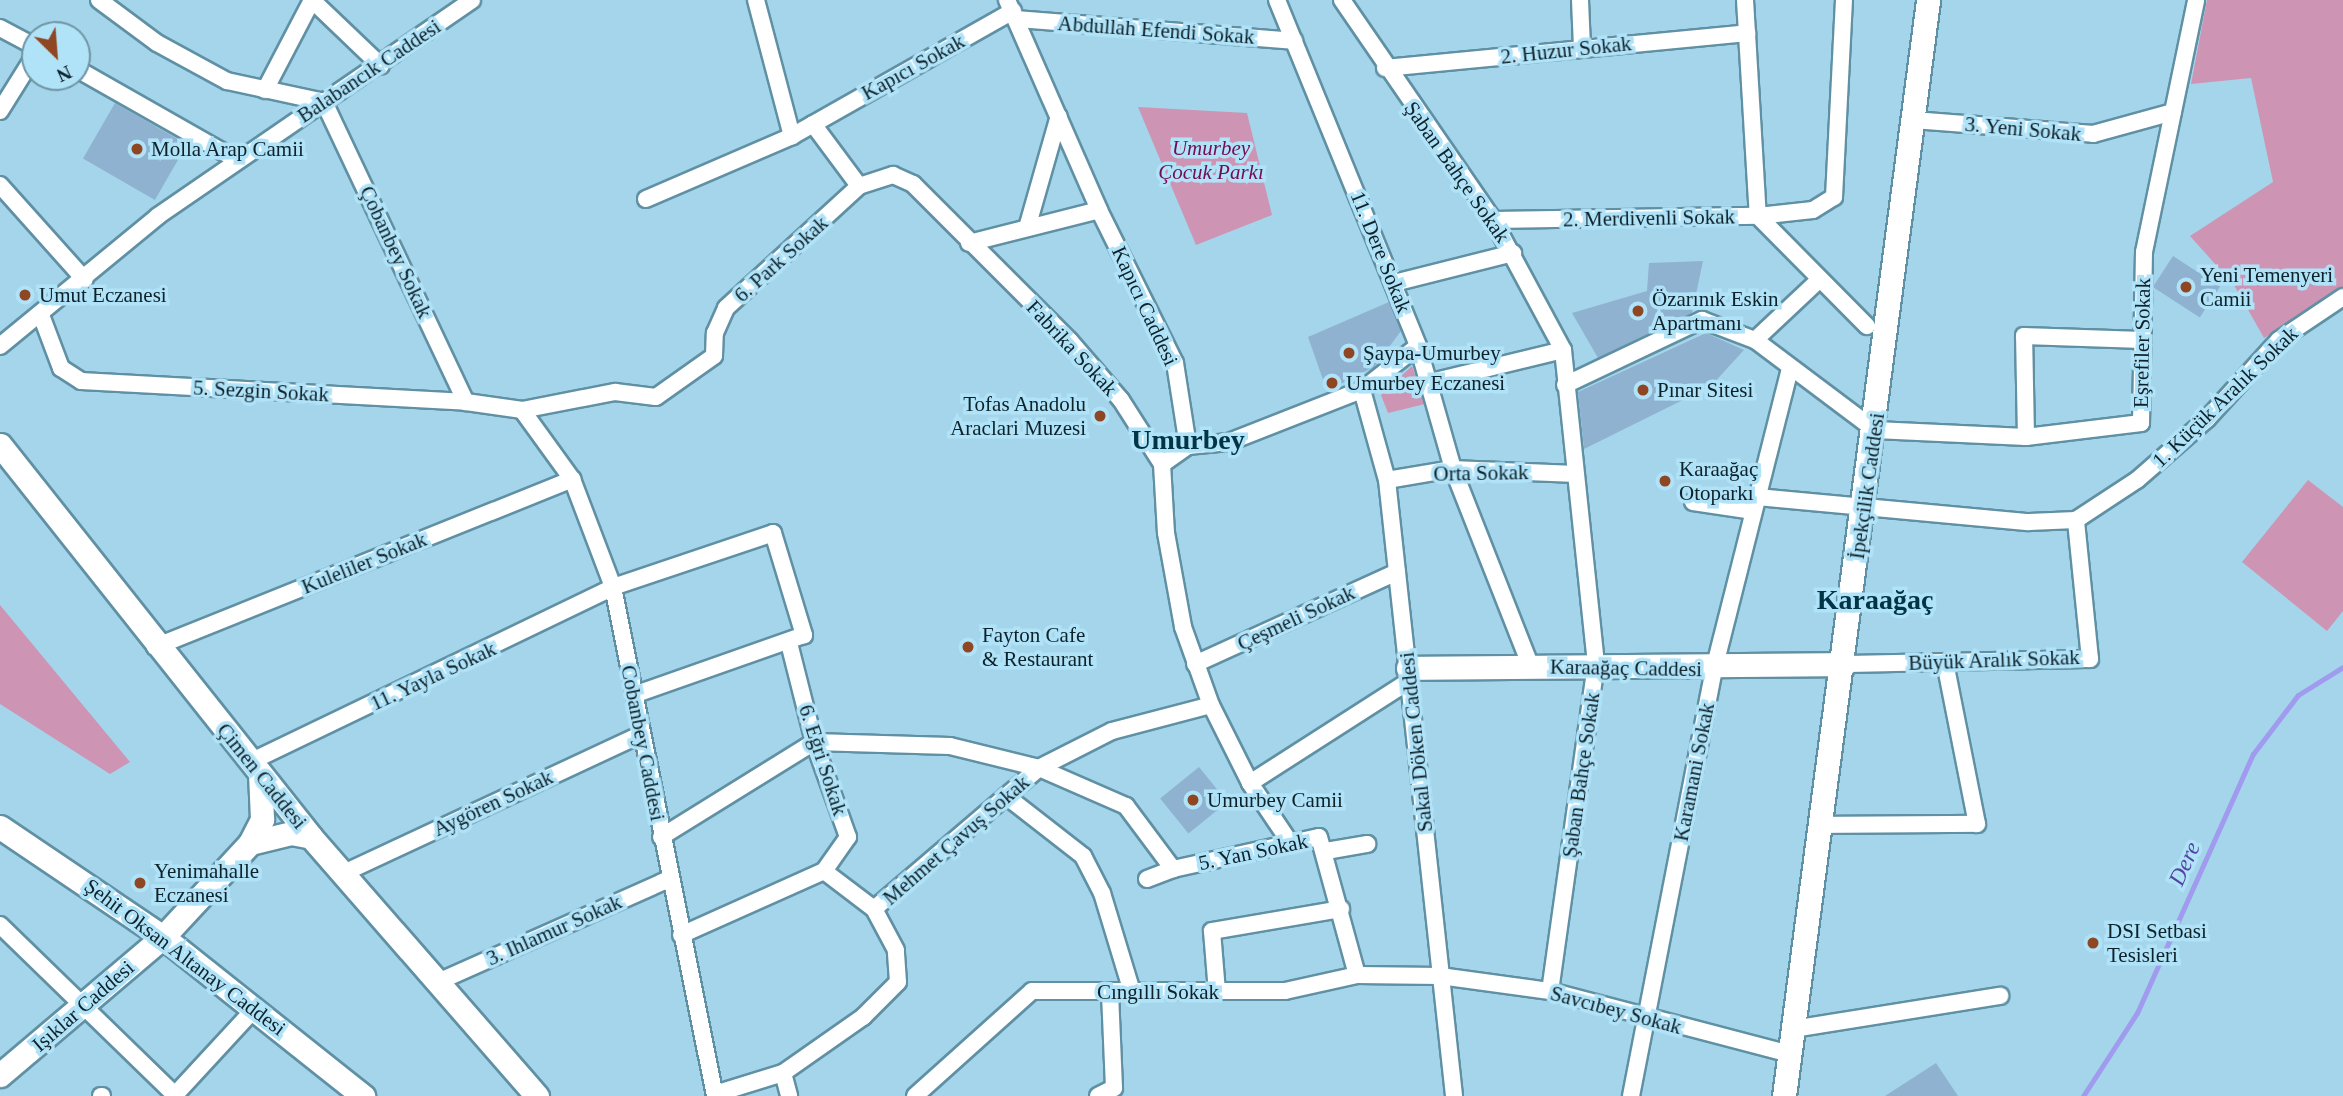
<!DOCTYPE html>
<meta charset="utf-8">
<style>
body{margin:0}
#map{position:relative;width:2343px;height:1096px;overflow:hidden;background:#a4d5ea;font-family:"Times New Roman",serif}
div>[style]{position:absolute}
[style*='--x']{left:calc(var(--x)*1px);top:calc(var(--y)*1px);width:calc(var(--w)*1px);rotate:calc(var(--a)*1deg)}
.green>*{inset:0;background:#cd95b3}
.stream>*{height:5px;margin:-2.5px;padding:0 2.5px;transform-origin:2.5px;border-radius:2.5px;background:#a09bee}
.building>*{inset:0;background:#8fb2d1;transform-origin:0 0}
.roads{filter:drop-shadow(2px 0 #6090a4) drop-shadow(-2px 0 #6090a4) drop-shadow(0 2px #6090a4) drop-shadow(0 -2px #6090a4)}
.minor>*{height:16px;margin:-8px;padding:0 8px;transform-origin:8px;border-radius:8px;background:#fff}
.secondary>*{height:23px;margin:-11.5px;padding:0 11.5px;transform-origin:11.5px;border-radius:11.5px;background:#fff}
.dots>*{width:19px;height:19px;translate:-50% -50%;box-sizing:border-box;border:4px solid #b0e2f8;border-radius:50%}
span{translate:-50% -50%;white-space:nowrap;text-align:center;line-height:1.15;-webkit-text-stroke:7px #b0e2f8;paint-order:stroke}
.street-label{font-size:21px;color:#0e2229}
.park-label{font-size:21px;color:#730c52;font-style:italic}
.poi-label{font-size:21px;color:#0e2229}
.left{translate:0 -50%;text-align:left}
.right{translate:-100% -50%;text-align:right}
.water-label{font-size:23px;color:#5243a3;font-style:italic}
.district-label{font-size:28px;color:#003546;font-weight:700}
.north{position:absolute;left:21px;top:21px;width:70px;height:70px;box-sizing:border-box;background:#b0e2f8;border:2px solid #6f95a5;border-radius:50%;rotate:155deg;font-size:19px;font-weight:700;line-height:28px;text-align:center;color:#0e2229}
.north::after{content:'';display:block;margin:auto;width:24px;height:32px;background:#8e4722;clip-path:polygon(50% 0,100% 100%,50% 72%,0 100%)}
</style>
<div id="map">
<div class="green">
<div style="clip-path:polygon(2207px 0,2343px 0,2343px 289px,2264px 338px,2234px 285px,2190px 236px,2273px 182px,2251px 78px,2191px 84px)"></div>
<div style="clip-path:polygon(1138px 107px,1247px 113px,1272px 215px,1196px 245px)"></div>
<div style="clip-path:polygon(1412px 366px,1425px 404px,1388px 413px,1381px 395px)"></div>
<div style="clip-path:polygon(2308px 480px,2343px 507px,2343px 611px,2327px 631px,2242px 562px)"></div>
<div style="clip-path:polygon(0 605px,130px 762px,110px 774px,0 704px)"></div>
</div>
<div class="stream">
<div style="--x:2083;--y:1096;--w:99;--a:-57"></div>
<div style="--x:2137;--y:1013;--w:284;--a:-65.9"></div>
<div style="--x:2253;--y:754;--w:74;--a:-52.7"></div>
<div style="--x:2298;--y:695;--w:53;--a:-31.9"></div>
</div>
<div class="building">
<div style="left:115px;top:103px;width:83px;height:64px;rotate:30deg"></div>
<div style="left:2173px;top:256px;width:56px;height:37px;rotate:33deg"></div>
<div style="clip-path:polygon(1703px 261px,1692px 313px,1598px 358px,1572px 313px,1647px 291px,1649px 263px)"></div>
<div style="clip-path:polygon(1389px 302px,1401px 331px,1374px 367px,1327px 391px,1308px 337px)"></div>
<div style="clip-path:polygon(1706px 333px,1744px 350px,1711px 386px,1584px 449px,1578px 392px)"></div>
<div style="left:1199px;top:767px;width:45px;height:50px;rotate:51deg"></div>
<div style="clip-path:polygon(1936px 1063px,1958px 1096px,1885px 1096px)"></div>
</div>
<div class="roads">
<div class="minor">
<div style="--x:99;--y:0;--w:72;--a:36.6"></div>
<div style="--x:157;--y:43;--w:80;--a:28.5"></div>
<div style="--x:227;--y:81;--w:99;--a:12.2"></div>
<div style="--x:324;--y:102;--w:332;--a:64.7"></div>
<div style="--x:312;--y:0;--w:95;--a:43.7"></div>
<div style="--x:756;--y:0;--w:141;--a:75.2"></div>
<div style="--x:1007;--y:0;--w:229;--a:66.3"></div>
<div style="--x:1099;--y:210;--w:171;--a:63.6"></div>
<div style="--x:1175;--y:363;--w:84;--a:81.1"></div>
<div style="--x:1188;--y:446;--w:32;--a:145"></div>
<div style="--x:1162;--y:464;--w:69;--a:86.7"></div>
<div style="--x:1166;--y:533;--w:96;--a:79.7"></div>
<div style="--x:1183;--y:627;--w:83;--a:70.3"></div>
<div style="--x:1211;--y:705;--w:87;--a:63.4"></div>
<div style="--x:1250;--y:783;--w:73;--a:56.1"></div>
<div style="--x:1277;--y:0;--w:374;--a:67.8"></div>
<div style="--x:1418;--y:346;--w:128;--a:74.1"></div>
<div style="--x:1453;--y:469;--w:213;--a:68.5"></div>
<div style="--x:1342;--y:0;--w:267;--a:55.5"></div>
<div style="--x:1493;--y:220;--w:148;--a:61.7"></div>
<div style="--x:1563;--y:350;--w:316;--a:84"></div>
<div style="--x:1596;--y:664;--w:330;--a:98"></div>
<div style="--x:1580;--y:0;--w:48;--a:87.6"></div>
<div style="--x:1745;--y:0;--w:216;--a:86.6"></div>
<div style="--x:1758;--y:216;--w:55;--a:-6.2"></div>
<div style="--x:1813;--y:210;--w:25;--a:-32"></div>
<div style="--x:1834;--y:197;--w:197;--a:-87.1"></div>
<div style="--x:1017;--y:19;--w:278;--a:4.5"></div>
<div style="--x:0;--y:28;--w:40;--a:28"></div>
<div style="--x:1385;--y:68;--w:364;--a:-5.5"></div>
<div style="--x:77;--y:69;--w:184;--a:29.6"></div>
<div style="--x:265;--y:90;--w:102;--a:-62.4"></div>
<div style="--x:0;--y:111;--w:66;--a:-58"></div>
<div style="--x:1913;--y:120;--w:181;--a:4.4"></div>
<div style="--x:2093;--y:134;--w:83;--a:-15.4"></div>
<div style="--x:813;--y:124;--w:77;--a:53.4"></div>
<div style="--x:0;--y:185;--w:127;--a:48.2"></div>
<div style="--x:646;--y:199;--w:159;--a:-23.3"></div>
<div style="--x:792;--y:136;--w:254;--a:-29.5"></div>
<div style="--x:1493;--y:220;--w:265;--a:-0.9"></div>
<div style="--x:1758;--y:216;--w:155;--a:45.3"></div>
<div style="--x:1027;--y:228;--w:116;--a:-74.1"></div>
<div style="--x:969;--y:243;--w:134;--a:-14.2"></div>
<div style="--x:1394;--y:283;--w:123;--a:-14.1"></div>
<div style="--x:41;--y:315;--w:57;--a:69.3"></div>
<div style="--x:61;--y:368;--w:24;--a:33"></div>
<div style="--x:81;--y:381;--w:386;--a:3.1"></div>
<div style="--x:466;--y:402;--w:57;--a:8.1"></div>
<div style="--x:522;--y:410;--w:95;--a:-11"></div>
<div style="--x:615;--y:392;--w:41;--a:7"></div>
<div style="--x:656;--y:397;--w:71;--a:-35.3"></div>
<div style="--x:714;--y:356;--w:23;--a:-88"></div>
<div style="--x:715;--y:333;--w:27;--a:-66"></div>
<div style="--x:726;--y:308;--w:180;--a:-42.5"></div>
<div style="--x:859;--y:186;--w:36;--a:-18"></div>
<div style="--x:893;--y:175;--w:22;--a:24"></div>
<div style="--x:913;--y:184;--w:222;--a:45"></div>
<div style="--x:1070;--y:341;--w:78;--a:49.2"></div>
<div style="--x:1121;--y:400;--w:76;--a:57.4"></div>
<div style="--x:1755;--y:340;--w:88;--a:-43.2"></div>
<div style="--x:0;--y:346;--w:205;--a:-39.4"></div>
<div style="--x:158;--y:216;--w:381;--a:-34.5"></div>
<div style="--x:1431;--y:382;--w:136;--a:-13.6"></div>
<div style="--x:1565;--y:385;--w:152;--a:-25.4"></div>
<div style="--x:1702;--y:320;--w:57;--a:20.7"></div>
<div style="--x:1755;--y:340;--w:150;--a:36.9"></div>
<div style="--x:1875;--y:430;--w:151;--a:2.7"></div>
<div style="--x:2026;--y:437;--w:116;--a:-6.9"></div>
<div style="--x:2141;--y:423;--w:171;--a:-89"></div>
<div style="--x:2144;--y:252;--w:257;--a:-78.3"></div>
<div style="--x:1362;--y:390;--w:93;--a:74.5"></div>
<div style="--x:1387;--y:480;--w:620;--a:83.79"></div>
<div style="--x:522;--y:410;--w:85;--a:54.1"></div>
<div style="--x:572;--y:479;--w:116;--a:69.2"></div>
<div style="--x:613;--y:587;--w:519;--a:78.67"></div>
<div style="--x:2026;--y:437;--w:101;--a:-91.1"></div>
<div style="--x:2024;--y:336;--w:118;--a:1.9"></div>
<div style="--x:1188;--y:446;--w:41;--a:-5.6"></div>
<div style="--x:1229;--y:442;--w:143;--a:-21.4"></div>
<div style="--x:1362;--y:390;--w:71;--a:-38.2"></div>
<div style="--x:1387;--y:480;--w:67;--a:-9.5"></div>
<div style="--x:1453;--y:469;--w:122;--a:2.3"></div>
<div style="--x:1757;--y:497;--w:273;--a:5.3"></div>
<div style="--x:2029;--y:522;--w:47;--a:-2.4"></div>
<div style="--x:2076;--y:520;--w:73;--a:-33.3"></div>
<div style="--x:2137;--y:480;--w:93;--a:-41.1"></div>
<div style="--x:2207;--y:419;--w:107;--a:-47.7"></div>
<div style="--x:2279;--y:340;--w:77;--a:-33.9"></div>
<div style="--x:1693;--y:502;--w:61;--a:8.5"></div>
<div style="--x:789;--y:643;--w:102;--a:75.8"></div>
<div style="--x:814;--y:742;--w:101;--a:70.3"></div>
<div style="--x:848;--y:837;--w:42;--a:125.2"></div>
<div style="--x:155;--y:647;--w:450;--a:-21.9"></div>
<div style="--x:1195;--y:664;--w:222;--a:-24.5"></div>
<div style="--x:1844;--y:664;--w:246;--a:-1.2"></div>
<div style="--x:2090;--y:659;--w:140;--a:-95.8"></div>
<div style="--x:250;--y:762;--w:403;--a:-25.7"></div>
<div style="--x:613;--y:587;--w:169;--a:-18.6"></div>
<div style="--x:773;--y:533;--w:107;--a:73.1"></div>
<div style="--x:804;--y:635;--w:180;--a:160.6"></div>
<div style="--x:1250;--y:783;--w:189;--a:-32.7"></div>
<div style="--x:1006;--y:796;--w:98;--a:37.9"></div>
<div style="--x:1083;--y:856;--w:42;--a:62.8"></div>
<div style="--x:1102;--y:893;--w:103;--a:73.1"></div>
<div style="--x:1817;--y:825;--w:160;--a:-0.4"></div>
<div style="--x:1977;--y:824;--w:165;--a:-101.2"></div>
<div style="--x:661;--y:837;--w:180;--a:-31.8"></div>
<div style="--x:814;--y:742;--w:136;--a:1.7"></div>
<div style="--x:950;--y:746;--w:92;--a:13.9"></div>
<div style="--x:1039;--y:768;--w:95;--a:23.6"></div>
<div style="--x:1126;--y:806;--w:79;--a:53.3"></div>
<div style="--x:1173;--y:869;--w:149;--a:-12.4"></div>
<div style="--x:1319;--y:837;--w:143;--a:74.6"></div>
<div style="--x:1326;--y:851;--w:42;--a:-9.7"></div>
<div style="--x:346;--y:872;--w:324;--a:-25"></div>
<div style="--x:1147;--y:879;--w:28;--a:-21"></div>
<div style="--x:0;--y:925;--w:244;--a:44.2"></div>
<div style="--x:681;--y:935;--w:157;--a:-24.1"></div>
<div style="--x:824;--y:871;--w:63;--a:37.2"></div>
<div style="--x:440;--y:981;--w:251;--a:-24"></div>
<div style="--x:1217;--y:992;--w:61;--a:-94.7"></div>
<div style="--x:1212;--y:931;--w:131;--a:-9.7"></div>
<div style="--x:1793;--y:1029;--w:210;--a:-9.1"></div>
<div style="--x:783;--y:1073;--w:24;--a:75"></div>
<div style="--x:715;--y:1094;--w:71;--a:-17.2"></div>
<div style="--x:783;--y:1073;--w:98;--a:-35"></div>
<div style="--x:863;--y:1017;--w:49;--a:-45"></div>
<div style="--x:898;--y:982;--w:32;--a:-94"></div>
<div style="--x:896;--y:950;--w:47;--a:-118.2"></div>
<div style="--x:874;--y:909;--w:217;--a:-40.5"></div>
<div style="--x:1039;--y:768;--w:82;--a:-26.9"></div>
<div style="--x:1112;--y:731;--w:102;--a:-14.7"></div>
<div style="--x:101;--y:1096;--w:1;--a:0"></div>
<div style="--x:174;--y:1096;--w:121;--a:-47.3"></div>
<div style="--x:915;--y:1096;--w:157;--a:-41.9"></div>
<div style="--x:1032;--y:991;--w:253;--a:0"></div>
<div style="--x:1285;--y:991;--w:74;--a:-12.5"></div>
<div style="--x:1357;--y:975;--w:83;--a:0.7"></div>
<div style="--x:1440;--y:976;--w:111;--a:7.8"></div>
<div style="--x:1550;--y:991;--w:248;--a:14.7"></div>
<div style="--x:1098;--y:1096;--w:18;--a:-27"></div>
<div style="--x:1114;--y:1088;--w:96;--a:-92.4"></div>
<div style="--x:1631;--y:1096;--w:435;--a:-79"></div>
<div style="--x:1714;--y:669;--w:310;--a:-75.8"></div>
</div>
<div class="secondary">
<div style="--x:0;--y:445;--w:500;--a:51.57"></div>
<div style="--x:311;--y:837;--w:344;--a:48.9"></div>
<div style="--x:1408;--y:668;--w:436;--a:-0.5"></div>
<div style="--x:0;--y:827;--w:197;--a:34"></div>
<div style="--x:163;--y:937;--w:256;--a:38.5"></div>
<div style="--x:250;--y:843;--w:42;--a:-13.7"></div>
<div style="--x:291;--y:833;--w:20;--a:11"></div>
<div style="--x:0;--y:1075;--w:214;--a:-40.3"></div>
<div style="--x:163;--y:937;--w:128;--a:-47.2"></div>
<div style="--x:250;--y:843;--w:27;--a:-63"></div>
<div style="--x:262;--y:819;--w:45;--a:-92.5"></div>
<div style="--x:1784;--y:1096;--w:1105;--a:-82.51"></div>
</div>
</div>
<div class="dots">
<div style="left:137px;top:149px;background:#8e4722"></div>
<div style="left:2186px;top:287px;background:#8e4722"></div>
<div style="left:25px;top:295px;background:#8e4722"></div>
<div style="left:1638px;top:311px;background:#8e4722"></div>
<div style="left:1349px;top:353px;background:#8e4722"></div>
<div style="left:1332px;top:383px;background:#8e4722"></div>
<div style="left:1643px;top:390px;background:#8e4722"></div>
<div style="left:1100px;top:416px;background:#8e4722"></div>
<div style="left:1665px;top:481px;background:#8e4722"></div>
<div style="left:968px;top:647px;background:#8e4722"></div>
<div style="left:1193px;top:800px;background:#8e4722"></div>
<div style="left:140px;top:883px;background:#8e4722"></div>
<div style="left:2093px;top:943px;background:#8e4722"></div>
</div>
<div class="street-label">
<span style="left:1156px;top:30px;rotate:4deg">Abdullah Efendi Sokak</span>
<span style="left:1566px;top:50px;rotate:-6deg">2. Huzur Sokak</span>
<span style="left:913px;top:67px;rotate:-29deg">Kapıcı Sokak</span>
<span style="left:369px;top:71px;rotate:-34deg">Balabancık Caddesi</span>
<span style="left:2023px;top:129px;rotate:5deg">3. Yeni Sokak</span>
<span style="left:1457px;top:172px;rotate:55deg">Şaban Bahçe Sokak</span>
<span style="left:1649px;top:218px;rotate:-1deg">2. Merdivenli Sokak</span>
<span style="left:396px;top:252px;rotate:65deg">Çobanbey Sokak</span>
<span style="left:1381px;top:252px;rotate:68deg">11. Dere Sokak</span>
<span style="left:781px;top:259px;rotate:-42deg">6. Park Sokak</span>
<span style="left:1145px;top:306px;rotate:65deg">Kapıcı Caddesi</span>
<span style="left:2142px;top:343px;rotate:-89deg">Eşrefiler Sokak</span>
<span style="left:1072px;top:348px;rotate:47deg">Fabrika Sokak</span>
<span style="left:261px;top:391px;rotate:3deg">5. Sezgin Sokak</span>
<span style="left:2225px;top:397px;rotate:-44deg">1. Küçük Aralık Sokak</span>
<span style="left:1481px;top:473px;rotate:-1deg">Orta Sokak</span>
<span style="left:1867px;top:486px;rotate:-82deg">İpekçilik Caddesi</span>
<span style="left:364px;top:563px;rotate:-22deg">Kuleliler Sokak</span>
<span style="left:1296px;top:618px;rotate:-25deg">Çeşmeli Sokak</span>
<span style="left:1994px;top:660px;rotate:-2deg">Büyük Aralık Sokak</span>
<span style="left:1626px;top:668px;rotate:1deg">Karaağaç Caddesi</span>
<span style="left:433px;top:676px;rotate:-25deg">11. Yayla Sokak</span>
<span style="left:1416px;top:742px;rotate:-96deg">Sakal Döken Caddesi</span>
<span style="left:643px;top:743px;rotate:79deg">Cobanbey Caddesi</span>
<span style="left:823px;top:760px;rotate:72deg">6. Eğri Sokak</span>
<span style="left:1694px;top:772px;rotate:-79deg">Karamani Sokak</span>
<span style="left:1581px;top:775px;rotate:-82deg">Şaban Bahçe Sokak</span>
<span style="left:262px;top:776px;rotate:51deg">Çimen Caddesi</span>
<span style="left:493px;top:803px;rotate:-25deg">Aygören Sokak</span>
<span style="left:956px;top:840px;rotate:-41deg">Mehmet Çavuş Sokak</span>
<span style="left:1253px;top:852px;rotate:-12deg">5. Yan Sokak</span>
<span style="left:554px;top:930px;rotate:-24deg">3. Ihlamur Sokak</span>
<span style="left:185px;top:957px;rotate:37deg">Şehit Oksan Altanay Caddesi</span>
<span style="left:1158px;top:992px">Cıngıllı Sokak</span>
<span style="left:83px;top:1006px;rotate:-41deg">Işıklar Caddesi</span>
<span style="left:1616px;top:1010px;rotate:15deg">Savcıbey Sokak</span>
</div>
<div class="park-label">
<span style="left:1211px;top:160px">Umurbey<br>Çocuk Parkı</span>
</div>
<div class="poi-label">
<span class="left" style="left:151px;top:149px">Molla Arap Camii</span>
<span class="left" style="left:2200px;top:287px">Yeni Temenyeri<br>Camii</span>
<span class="left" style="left:39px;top:295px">Umut Eczanesi</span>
<span class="left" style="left:1652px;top:311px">Özarınık Eskin<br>Apartmanı</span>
<span class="left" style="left:1363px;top:353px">Şaypa-Umurbey</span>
<span class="left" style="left:1346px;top:383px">Umurbey Eczanesi</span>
<span class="left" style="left:1657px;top:390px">Pınar Sitesi</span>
<span class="right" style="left:1086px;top:416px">Tofas Anadolu<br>Araclari Muzesi</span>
<span class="left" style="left:1679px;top:481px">Karaağaç<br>Otoparkı</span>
<span class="left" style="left:982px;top:647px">Fayton Cafe<br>&amp; Restaurant</span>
<span class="left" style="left:1207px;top:800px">Umurbey Camii</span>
<span class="left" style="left:154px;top:883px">Yenimahalle<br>Eczanesi</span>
<span class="left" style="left:2107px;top:943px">DSI Setbasi<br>Tesisleri</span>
</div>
<div class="water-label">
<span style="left:2185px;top:864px;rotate:-66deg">Dere</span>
</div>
<div class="district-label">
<span style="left:1188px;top:440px">Umurbey</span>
<span style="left:1875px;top:600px">Karaağaç</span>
</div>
<div class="north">N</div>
</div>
